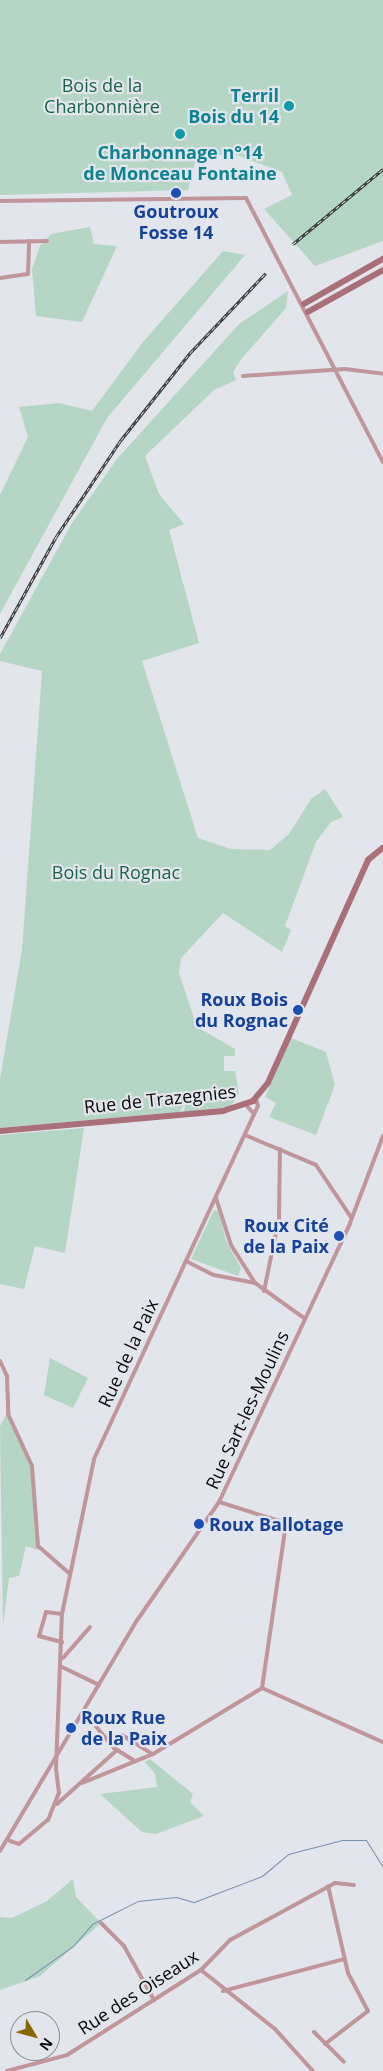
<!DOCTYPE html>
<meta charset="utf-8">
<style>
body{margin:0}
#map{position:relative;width:383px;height:2071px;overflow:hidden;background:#e2e5eb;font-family:"Open Sans",sans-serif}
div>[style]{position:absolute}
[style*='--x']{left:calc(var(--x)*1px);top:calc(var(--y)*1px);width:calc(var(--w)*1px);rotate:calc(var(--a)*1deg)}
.green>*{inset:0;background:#b5d5c5}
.stream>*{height:1px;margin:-0.5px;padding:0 0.5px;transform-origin:0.5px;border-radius:0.5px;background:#7790af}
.street>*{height:4px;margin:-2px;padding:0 2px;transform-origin:2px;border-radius:2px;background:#c0969c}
.secondary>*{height:5.5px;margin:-2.75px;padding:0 2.75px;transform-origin:2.75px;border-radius:2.75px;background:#ab6f79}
.rail>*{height:3px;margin-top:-1.5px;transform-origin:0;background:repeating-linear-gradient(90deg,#e2e5eb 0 4px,#2e2f32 0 8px);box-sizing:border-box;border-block:1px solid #2e2f32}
.dots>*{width:14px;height:14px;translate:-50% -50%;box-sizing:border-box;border:2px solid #e2e5eb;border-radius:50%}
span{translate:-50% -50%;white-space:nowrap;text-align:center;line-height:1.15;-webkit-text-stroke:4.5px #e2e5eb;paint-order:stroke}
.park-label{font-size:18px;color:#1a6449}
.culture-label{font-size:18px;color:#0d838f;font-weight:700}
.right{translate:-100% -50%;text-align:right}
.transit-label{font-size:18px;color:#164399;font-weight:700}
.left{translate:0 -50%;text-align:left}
.street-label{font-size:18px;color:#0a0b0d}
.north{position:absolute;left:10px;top:2011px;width:50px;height:50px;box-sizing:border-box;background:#e2e5eb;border:1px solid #8c8e92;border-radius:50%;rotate:127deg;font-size:14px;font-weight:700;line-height:20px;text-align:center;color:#0a0b0d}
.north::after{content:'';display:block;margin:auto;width:18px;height:22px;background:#866702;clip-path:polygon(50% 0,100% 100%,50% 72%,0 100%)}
</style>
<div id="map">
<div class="green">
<div style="clip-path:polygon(0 0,383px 0,383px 241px,315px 266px,264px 209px,292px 195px,282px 172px,237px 155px,197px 155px,188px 190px,0 195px)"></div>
<div style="clip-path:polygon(90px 227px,94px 244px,117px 246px,82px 322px,36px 316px,32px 269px,40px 246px,51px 234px)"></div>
<div style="clip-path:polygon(223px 251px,245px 255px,107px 418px,0 614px,0 495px,28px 437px,19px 407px,59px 403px,92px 411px,143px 342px)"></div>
<div style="clip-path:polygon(288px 291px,286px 308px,243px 357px,233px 372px,236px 380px,214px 390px,145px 456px,159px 494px,184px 524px,169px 530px,199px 643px,142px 661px,198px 838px,231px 849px,270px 850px,289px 834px,311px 799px,325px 789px,343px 817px,331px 822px,316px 842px,285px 926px,291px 930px,282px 952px,223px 913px,181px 958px,179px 973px,197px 1027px,235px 1049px,235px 1056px,224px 1056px,224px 1071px,235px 1071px,239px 1094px,230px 1107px,184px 1112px,187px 1097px,180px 1112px,0 1128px,0 1079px,22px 950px,42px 671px,0 661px,0 654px,72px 523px,117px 459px,239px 324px)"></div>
<div style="clip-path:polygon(291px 1038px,326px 1052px,335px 1085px,316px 1135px,269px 1117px,276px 1103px,265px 1097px)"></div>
<div style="clip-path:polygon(84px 1128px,65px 1253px,35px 1246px,24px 1289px,0 1284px,0 1135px)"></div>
<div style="clip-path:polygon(214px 1210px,219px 1211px,226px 1241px,241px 1268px,238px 1276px,191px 1259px)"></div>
<div style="clip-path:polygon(50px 1358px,88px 1378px,73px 1408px,44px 1395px)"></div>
<div style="clip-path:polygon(7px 1413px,31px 1469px,38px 1550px,26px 1546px,19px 1576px,9px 1578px,3px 1625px,0 1426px)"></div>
<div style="clip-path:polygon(150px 1759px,193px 1794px,190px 1802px,204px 1816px,156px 1834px,142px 1832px,100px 1794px,157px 1787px,155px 1774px,145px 1762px)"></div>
<div style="clip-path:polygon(73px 1879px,76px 1897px,101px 1923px,40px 1976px,0 1990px,0 1917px,12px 1918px,47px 1901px)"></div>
</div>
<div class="stream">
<div style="--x:25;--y:1980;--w:59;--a:-35.3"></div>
<div style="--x:73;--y:1946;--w:29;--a:-49"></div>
<div style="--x:92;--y:1924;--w:51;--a:-26.6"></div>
<div style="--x:138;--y:1901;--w:38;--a:-6"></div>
<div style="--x:176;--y:1897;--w:19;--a:16"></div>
<div style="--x:194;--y:1902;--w:73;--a:-20.9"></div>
<div style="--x:262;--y:1876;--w:34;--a:-40"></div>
<div style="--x:288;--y:1854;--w:56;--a:-14.5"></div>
<div style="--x:342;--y:1840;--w:24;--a:0"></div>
<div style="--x:366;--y:1840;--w:32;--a:58"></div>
</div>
<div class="street">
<div style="--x:0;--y:201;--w:246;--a:-0.7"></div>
<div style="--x:246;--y:198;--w:297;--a:62.6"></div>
<div style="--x:0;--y:242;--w:47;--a:-1.2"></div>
<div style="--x:0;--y:278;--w:28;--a:-8"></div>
<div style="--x:28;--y:274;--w:33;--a:-88"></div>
<div style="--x:243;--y:376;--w:102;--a:-3.9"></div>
<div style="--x:345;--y:369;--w:38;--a:7"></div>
<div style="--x:246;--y:1105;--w:12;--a:48"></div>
<div style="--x:254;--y:1114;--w:9;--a:-63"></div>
<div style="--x:258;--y:1106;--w:7;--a:-106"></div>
<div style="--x:245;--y:1135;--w:77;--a:22.9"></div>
<div style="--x:316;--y:1165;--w:63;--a:56.1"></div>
<div style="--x:216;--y:1198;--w:49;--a:72.3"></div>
<div style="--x:231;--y:1245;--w:45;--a:57.7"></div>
<div style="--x:186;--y:1261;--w:31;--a:27"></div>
<div style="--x:214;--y:1275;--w:42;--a:11"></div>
<div style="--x:255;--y:1283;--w:60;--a:35.5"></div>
<div style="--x:264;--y:1291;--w:75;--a:-78.4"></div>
<div style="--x:279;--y:1218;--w:69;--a:-89.2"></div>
<div style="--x:0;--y:1361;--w:17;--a:65"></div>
<div style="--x:7;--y:1376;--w:38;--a:88"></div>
<div style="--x:8;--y:1414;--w:57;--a:65.2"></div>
<div style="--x:32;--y:1466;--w:80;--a:85.7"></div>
<div style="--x:38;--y:1546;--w:41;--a:41.1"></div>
<div style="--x:62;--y:1614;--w:16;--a:-173"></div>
<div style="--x:46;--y:1612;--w:25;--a:106"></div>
<div style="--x:39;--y:1636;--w:24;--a:15"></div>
<div style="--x:63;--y:1658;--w:41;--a:-48.9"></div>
<div style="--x:62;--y:1667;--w:41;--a:25.9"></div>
<div style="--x:262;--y:1688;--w:133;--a:24.1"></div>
<div style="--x:83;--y:1711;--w:48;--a:50"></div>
<div style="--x:114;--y:1748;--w:25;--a:32"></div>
<div style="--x:114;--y:1748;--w:15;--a:-58"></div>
<div style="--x:122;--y:1735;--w:36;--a:32"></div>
<div style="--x:82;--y:1783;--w:77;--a:-22.2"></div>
<div style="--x:153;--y:1754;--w:127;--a:-31.2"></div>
<div style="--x:262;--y:1688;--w:159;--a:-81.7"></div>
<div style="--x:285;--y:1531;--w:12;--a:-121"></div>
<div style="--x:279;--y:1521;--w:63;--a:-162.4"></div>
<div style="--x:57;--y:1804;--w:81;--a:-42"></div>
<div style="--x:10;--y:1841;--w:9;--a:18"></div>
<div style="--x:19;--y:1844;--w:38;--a:-40"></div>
<div style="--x:48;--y:1820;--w:29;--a:-68"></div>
<div style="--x:59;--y:1793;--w:25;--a:-97"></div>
<div style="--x:56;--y:1768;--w:154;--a:-87.8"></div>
<div style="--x:62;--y:1614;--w:158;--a:-78.3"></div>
<div style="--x:94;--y:1459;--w:380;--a:-65.1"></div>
<div style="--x:0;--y:1851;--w:270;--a:-59.3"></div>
<div style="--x:138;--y:1619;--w:142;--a:-55.3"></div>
<div style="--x:219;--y:1502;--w:308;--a:-64.8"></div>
<div style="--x:350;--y:1223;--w:93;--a:-69.2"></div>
<div style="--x:101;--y:1923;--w:33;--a:45"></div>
<div style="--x:124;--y:1946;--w:62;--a:60.9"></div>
<div style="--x:201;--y:1970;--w:95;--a:38.6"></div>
<div style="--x:275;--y:2029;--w:57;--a:47.9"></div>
<div style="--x:223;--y:1991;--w:125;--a:-14.8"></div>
<div style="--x:314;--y:2032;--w:42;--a:45"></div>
<div style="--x:325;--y:2044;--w:54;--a:-37.5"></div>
<div style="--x:368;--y:2011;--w:43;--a:-117.8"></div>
<div style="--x:348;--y:1973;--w:89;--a:-102.9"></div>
<div style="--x:7;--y:2071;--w:62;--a:-14.9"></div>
<div style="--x:67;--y:2055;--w:159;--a:-32.4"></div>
<div style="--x:201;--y:1970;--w:42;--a:-46"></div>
<div style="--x:230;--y:1940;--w:119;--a:-28.5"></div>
<div style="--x:335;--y:1883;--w:19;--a:6"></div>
</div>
<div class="secondary">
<div style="--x:304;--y:304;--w:91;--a:-29.7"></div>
<div style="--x:308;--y:312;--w:86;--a:-29.2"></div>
<div style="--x:0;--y:1131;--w:224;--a:-5.1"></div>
<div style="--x:223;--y:1111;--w:32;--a:-18"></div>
<div style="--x:253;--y:1101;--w:23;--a:-50"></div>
<div style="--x:268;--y:1083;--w:244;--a:-65.8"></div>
<div style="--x:368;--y:860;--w:19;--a:-39"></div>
</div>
<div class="rail">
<div style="--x:293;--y:244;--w:117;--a:-39.8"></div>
<div style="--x:0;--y:638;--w:115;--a:-61"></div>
<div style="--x:56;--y:537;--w:117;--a:-56.2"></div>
<div style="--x:121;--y:440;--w:111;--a:-51.6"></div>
<div style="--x:190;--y:353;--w:110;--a:-46.5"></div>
</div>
<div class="dots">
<div style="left:289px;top:106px;background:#0f9aa8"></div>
<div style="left:180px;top:134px;background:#0f9aa8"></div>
<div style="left:176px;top:193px;background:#1a4fb4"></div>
<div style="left:298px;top:1010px;background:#1a4fb4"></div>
<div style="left:339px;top:1236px;background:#1a4fb4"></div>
<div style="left:199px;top:1524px;background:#1a4fb4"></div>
<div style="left:71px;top:1728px;background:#1a4fb4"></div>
</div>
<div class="park-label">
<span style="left:102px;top:96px">Bois de la<br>Charbonnière</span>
<span style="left:116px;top:872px">Bois du Rognac</span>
</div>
<div class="culture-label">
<span class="right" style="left:279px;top:106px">Terril<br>Bois du 14</span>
<span style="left:180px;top:163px">Charbonnage n°14<br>de Monceau Fontaine</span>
</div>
<div class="transit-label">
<span style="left:176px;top:222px">Goutroux<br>Fosse 14</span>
<span class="right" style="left:288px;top:1010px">Roux Bois<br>du Rognac</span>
<span class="right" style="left:329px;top:1236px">Roux Cité<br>de la Paix</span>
<span class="left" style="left:209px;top:1524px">Roux Ballotage</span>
<span class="left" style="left:81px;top:1728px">Roux Rue<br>de la Paix</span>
</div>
<div class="street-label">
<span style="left:160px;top:1099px;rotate:-6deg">Rue de Trazegnies</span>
<span style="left:128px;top:1353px;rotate:-65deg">Rue de la Paix</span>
<span style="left:247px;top:1410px;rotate:-65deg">Rue Sart-les-Moulins</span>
<span style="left:138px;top:1992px;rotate:-33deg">Rue des Oiseaux</span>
</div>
<div class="north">N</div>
</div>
